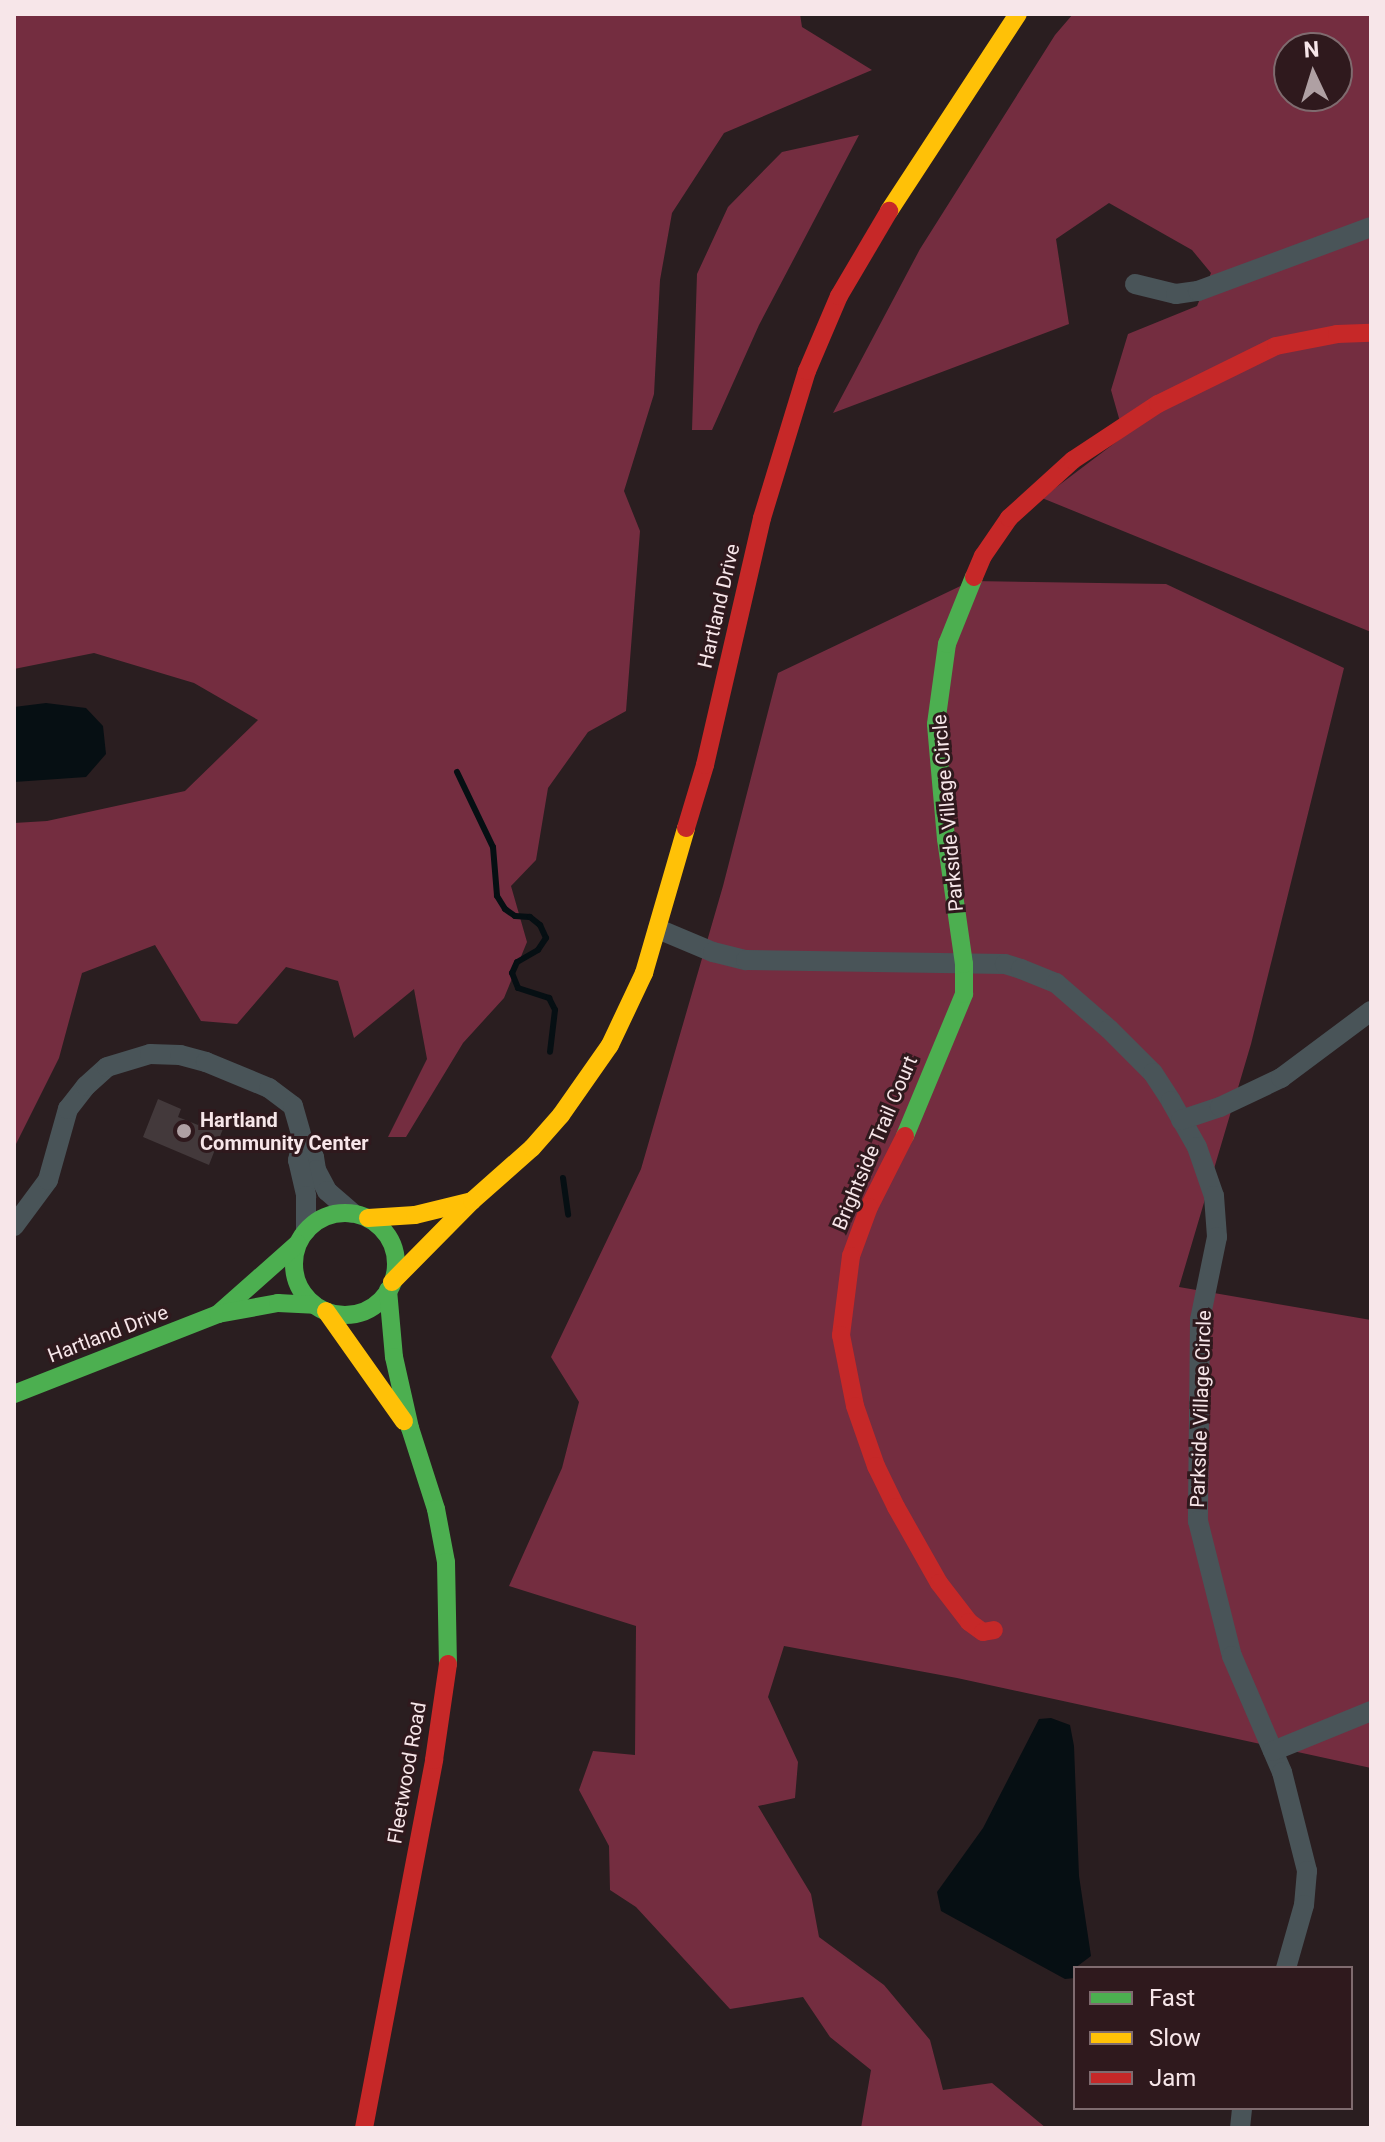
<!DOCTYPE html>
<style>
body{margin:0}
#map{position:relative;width:1385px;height:2142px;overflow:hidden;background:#2a1e20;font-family:Roboto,sans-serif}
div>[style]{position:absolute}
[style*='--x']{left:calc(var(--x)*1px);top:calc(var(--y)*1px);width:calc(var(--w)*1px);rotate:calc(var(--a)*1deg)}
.forest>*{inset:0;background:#742d40}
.water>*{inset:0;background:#060f13}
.stream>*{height:6px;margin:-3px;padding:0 3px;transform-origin:3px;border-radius:3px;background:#060f13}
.building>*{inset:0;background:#43393b}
.street>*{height:20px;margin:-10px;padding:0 10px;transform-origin:10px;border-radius:10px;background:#495458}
.fast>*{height:18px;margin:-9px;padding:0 9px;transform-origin:9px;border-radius:9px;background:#4caf50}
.fast>.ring{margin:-9px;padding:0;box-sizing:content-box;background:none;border:18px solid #4caf50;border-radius:50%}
.slow>*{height:18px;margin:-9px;padding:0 9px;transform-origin:9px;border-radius:9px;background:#ffc107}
.jam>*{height:18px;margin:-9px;padding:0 9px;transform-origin:9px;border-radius:9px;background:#c62828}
.dots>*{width:22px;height:22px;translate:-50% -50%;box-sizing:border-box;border:4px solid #2f191d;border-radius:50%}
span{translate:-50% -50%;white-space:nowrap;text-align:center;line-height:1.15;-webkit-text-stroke:6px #2f191d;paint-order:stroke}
.street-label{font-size:20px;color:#f7e6e9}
.poi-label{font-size:20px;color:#f7e6e9;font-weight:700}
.left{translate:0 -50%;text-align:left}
.frame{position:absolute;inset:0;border:16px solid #f7e6e9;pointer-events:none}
.legend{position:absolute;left:1073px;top:1966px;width:280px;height:144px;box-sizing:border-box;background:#2f191d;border:2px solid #7f6b6f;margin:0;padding:10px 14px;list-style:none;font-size:24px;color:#f7e6e9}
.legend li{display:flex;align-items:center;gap:16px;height:40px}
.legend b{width:40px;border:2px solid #7f6b6f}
.north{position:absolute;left:1273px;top:32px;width:80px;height:80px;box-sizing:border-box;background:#2f191d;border:2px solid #7f6b6f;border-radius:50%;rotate:356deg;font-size:22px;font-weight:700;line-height:32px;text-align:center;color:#f7e6e9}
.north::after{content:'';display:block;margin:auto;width:28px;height:36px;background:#afa0a3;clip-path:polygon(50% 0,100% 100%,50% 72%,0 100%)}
</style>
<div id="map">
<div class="forest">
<div style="clip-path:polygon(14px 14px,800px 14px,802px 27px,872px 70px,724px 133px,672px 213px,660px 280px,654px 394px,624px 491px,640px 531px,626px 711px,588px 732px,548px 788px,536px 860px,511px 886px,527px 942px,504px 998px,463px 1043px,406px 1137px,388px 1137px,427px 1059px,414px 989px,354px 1038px,338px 981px,286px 967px,237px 1024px,201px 1021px,155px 945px,82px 973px,59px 1058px,14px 1148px,14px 823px,47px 821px,185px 791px,258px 720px,194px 683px,94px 653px,14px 669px)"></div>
<div style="clip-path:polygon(evenodd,1073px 14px,1371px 14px,1371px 632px,1042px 498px,1124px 436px,1111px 390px,1128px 334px,1197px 306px,1211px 273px,1192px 250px,1109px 203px,1056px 239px,1069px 324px,833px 413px,920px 249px,1055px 35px,1073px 14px,1289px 48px,1337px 48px,1337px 96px,1289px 96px,1289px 48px)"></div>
<div style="clip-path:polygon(859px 135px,759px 325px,712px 430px,692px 430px,697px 274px,728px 207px,782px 152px)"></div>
<div style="clip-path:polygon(971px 581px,1166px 584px,1344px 668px,1251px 1044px,1179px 1287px,1371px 1320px,1371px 1768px,957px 1678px,784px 1646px,768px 1697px,798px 1762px,795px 1798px,758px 1806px,811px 1894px,819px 1937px,884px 1985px,930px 2040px,943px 2090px,992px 2083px,1046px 2128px,861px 2128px,871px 2070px,830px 2037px,803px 1997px,730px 2009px,636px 1907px,610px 1890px,609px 1846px,579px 1790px,593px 1751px,635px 1755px,636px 1626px,509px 1586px,562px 1468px,579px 1402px,551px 1357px,641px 1169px,723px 886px,778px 673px)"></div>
</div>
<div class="water">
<div style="clip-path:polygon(46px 703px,86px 708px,103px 726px,106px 754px,86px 777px,14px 782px,14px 707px)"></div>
<div style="clip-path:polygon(1051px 1718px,1070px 1725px,1074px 1746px,1079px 1876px,1091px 1956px,1075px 1968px,1075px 1978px,1065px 1979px,941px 1911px,937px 1892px,983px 1828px,1039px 1719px)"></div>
</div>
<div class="stream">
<div style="--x:457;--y:772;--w:83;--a:64.4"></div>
<div style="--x:493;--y:847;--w:49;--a:85.3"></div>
<div style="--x:497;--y:896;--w:15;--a:58"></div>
<div style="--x:505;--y:909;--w:12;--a:35"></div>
<div style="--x:515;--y:916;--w:15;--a:4"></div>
<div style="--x:530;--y:917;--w:13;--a:39"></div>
<div style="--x:540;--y:925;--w:14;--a:65"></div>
<div style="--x:546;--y:938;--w:14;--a:124"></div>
<div style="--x:538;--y:950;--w:24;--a:150"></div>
<div style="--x:517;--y:962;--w:12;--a:114"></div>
<div style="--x:512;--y:973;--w:16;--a:68"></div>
<div style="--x:518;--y:988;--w:33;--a:18"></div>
<div style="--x:549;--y:998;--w:13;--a:63"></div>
<div style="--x:555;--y:1010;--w:42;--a:96.8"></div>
<div style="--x:563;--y:1178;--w:37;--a:82"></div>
</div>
<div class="building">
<div style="clip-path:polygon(158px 1099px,181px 1109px,178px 1117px,198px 1125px,201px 1117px,224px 1126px,209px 1165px,143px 1137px)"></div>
</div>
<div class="street">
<div style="--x:1135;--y:284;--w:42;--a:13.7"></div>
<div style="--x:1176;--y:294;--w:22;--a:-8"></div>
<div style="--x:1198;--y:291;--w:184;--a:-20.3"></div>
<div style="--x:658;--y:929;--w:60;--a:22.7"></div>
<div style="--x:713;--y:952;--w:34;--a:14"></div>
<div style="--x:746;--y:960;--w:259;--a:0.9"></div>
<div style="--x:1005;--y:964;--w:17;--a:17"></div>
<div style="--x:1021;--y:969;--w:38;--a:22"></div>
<div style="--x:1056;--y:983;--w:70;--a:41"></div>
<div style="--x:1109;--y:1029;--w:62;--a:45"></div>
<div style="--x:1153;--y:1073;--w:33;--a:57"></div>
<div style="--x:1171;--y:1101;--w:53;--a:60.5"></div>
<div style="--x:1197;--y:1147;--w:52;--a:70.9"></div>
<div style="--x:1214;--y:1196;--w:41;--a:85.8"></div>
<div style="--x:1217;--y:1237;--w:85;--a:101.6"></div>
<div style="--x:1200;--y:1320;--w:201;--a:90.6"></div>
<div style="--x:1198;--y:1521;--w:139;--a:75.9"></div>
<div style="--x:1232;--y:1656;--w:126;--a:66.7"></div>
<div style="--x:1282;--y:1772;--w:102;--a:75.8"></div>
<div style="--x:1307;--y:1871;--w:34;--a:95"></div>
<div style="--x:1304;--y:1905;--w:66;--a:105.9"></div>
<div style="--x:1181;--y:1120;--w:41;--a:-18.4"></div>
<div style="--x:1220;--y:1107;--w:68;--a:-25.4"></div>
<div style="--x:1281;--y:1078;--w:112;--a:-36.7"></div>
<div style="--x:303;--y:1140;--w:20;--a:57"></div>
<div style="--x:314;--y:1157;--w:13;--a:81"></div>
<div style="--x:316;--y:1170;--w:24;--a:62"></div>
<div style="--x:327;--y:1191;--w:33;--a:41"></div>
<div style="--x:14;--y:1226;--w:57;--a:-53.5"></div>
<div style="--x:48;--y:1180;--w:74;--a:-74.3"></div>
<div style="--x:68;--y:1109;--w:29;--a:-52"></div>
<div style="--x:86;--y:1086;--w:28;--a:-42"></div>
<div style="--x:107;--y:1067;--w:45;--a:-16.8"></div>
<div style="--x:150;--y:1054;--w:30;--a:2"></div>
<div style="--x:180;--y:1055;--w:27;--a:15"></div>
<div style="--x:206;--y:1062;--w:68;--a:22.4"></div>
<div style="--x:269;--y:1088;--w:30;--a:37"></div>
<div style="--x:293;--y:1106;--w:35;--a:74"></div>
<div style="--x:303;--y:1140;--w:21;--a:104"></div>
<div style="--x:298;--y:1160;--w:37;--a:77"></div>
<div style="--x:306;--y:1196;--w:34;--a:90"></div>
<div style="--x:1273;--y:1751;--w:106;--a:-22.2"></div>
<div style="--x:1240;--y:2128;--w:20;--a:-84"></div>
</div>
<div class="fast">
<div style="--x:905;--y:1136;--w:154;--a:-67.4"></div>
<div style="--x:964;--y:994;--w:30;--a:-90"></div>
<div style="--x:964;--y:964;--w:126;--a:-98.2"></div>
<div style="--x:946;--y:839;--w:115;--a:-95"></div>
<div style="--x:936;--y:724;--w:81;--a:-82.2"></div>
<div style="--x:947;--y:644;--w:72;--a:-68.1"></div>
<div class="ring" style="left:294px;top:1213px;width:84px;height:84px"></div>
<div style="--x:388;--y:1290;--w:67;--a:84.9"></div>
<div style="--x:394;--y:1357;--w:73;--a:77.3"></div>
<div style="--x:410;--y:1428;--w:85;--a:72.2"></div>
<div style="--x:436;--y:1509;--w:54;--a:79.3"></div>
<div style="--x:446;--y:1562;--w:102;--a:88.9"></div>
<div style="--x:218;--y:1314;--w:106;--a:-41.5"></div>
<div style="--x:14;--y:1394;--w:219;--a:-21.4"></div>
<div style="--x:218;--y:1314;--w:61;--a:-10.4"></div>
<div style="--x:278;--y:1303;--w:36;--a:3"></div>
</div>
<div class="slow">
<div style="--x:889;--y:211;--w:235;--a:-56.8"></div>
<div style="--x:368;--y:1218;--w:47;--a:-3.7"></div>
<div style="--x:415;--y:1215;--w:59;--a:-13.8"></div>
<div style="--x:392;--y:1282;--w:114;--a:-45.4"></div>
<div style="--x:472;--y:1201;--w:80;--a:-41.5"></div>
<div style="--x:532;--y:1148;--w:44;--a:-48.7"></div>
<div style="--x:561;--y:1115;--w:85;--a:-55"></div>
<div style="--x:610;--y:1045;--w:80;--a:-64.7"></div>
<div style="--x:644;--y:973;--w:151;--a:-73.8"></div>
<div style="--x:326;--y:1311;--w:135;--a:54.7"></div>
</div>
<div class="jam">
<div style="--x:974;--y:577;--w:23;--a:-67"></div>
<div style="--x:983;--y:556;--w:46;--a:-55.6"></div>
<div style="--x:1009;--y:518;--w:86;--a:-42.2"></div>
<div style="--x:1073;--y:460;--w:102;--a:-33.4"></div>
<div style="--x:1158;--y:404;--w:131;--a:-26.2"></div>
<div style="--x:1276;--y:346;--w:62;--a:-11.1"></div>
<div style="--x:1337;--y:334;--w:34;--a:-2"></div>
<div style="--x:686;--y:828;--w:66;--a:-73.2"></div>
<div style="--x:705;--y:765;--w:253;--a:-77"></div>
<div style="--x:762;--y:518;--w:154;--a:-73"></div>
<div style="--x:807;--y:371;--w:82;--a:-66.9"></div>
<div style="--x:839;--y:296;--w:99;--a:-59.5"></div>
<div style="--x:905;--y:1136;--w:80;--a:116.9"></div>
<div style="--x:869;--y:1207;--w:52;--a:110.2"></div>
<div style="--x:851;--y:1256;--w:80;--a:97.2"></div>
<div style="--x:841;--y:1335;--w:72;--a:78.8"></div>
<div style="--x:855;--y:1406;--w:64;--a:70.7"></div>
<div style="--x:876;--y:1466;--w:46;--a:64"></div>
<div style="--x:896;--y:1507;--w:87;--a:60.5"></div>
<div style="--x:939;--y:1583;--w:49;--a:52.4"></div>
<div style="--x:969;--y:1622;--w:17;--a:36"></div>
<div style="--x:983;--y:1632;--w:11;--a:-10"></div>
<div style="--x:364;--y:2128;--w:375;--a:-79.2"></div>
<div style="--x:434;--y:1760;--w:97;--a:-81.7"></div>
</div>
<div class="dots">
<div style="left:184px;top:1131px;background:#afa0a3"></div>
</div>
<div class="street-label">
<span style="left:719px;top:606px;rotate:-77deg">Hartland Drive</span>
<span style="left:948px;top:813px;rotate:-95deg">Parkside Village Circle</span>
<span style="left:875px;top:1143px;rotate:-67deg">Brightside Trail Court</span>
<span style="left:108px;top:1334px;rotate:-21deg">Hartland Drive</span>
<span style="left:1201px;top:1409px;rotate:-88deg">Parkside Village Circle</span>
<span style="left:407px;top:1773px;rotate:-80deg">Fleetwood Road</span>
</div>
<div class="poi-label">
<span class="left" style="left:200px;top:1132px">Hartland<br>Community Center</span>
</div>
<div class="frame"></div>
<ul class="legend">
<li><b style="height:10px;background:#4caf50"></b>Fast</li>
<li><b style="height:10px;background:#ffc107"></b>Slow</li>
<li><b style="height:10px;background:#c62828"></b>Jam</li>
</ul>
<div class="north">N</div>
</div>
